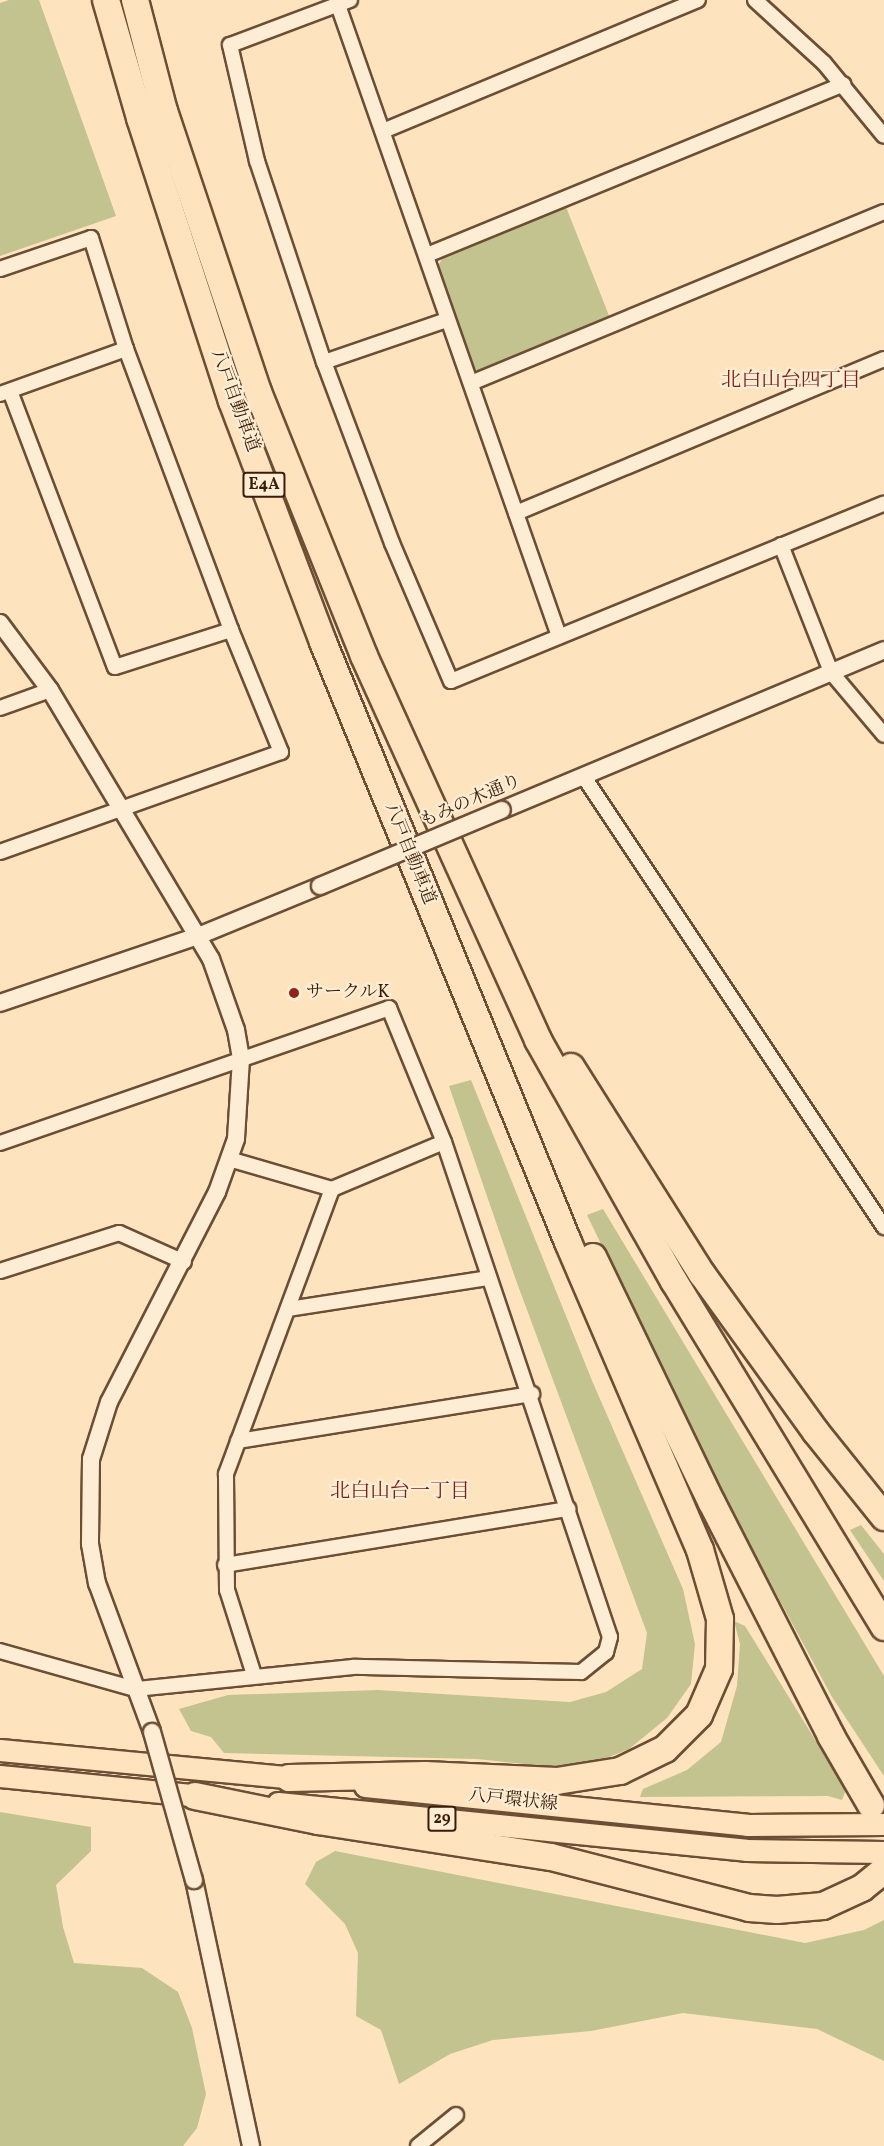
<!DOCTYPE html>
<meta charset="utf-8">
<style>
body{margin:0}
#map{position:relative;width:884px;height:2146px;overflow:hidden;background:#fde3be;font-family:Vollkorn,"Noto Serif JP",serif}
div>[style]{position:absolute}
.green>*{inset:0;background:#c3c38f}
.roads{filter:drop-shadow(2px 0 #6c4e34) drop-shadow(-2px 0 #6c4e34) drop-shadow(0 2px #6c4e34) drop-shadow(0 -2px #6c4e34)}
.minor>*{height:14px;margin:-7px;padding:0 7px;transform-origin:7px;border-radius:7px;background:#feedd5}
.tertiary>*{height:16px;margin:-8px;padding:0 8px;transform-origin:8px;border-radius:8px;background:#feedd5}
.primary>*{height:21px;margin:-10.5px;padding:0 10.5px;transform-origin:10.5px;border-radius:10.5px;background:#fde3be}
.motorway>*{height:26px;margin:-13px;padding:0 13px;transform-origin:13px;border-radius:13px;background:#fde3be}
.bridges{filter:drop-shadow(2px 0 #6c4e34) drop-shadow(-2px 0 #6c4e34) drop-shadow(0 2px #6c4e34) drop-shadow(0 -2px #6c4e34)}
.tertiary-bridge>*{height:16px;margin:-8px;padding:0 8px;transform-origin:8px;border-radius:8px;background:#feedd5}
.dots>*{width:16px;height:16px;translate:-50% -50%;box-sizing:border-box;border:3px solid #feedd5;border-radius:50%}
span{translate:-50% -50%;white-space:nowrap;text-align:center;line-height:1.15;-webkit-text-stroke:4.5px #feedd5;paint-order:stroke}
.shield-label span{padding:2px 4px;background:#feedd5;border:2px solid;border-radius:4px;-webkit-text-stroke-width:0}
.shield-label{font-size:16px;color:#3b1c06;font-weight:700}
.street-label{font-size:18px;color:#3b1c06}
.poi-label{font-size:18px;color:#3b1c06}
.left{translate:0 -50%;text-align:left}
.neighbourhood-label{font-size:20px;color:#7a1f14}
</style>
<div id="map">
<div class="green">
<div style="clip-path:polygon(9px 0,39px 0,116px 216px,0 256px,0 3px)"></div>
<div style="clip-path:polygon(566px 207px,610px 318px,481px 371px,471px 368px,438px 266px,442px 259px)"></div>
<div style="clip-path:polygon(471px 1080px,593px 1383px,683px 1589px,695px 1644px,691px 1684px,667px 1718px,629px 1749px,594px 1763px,542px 1766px,477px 1759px,224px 1753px,211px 1737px,191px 1731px,179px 1709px,228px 1695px,378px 1690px,570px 1702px,606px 1692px,642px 1669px,647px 1633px,517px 1283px,449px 1086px)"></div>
<div style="clip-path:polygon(603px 1209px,884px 1676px,884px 1776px,832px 1697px,719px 1488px,587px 1215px)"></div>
<div style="clip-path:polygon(861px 1525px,884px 1554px,884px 1581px,850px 1530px)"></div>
<div style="clip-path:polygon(734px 1621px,745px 1626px,846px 1790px,842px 1800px,828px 1796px,640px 1797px,643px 1789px,687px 1770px,721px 1742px,737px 1686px,740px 1644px)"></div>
<div style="clip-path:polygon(0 1812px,91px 1827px,91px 1851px,56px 1885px,63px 1927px,74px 1963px,142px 1968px,178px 1992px,192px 2028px,206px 2094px,197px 2128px,183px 2146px,0 2146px)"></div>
<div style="clip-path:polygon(335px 1851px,805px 1943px,864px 1930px,884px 1920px,884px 2061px,817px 2029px,683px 2013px,591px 2031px,493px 2040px,450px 2054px,399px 2084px,381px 2030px,356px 2016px,358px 1953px,345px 1924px,305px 1884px,316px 1862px)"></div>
</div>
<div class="roads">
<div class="minor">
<div style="left:350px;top:0;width:128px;rotate:159.4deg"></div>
<div style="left:230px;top:45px;width:119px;rotate:76.9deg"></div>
<div style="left:257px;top:161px;width:212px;rotate:71.6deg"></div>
<div style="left:324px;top:362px;width:193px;rotate:69.4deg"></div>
<div style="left:392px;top:543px;width:150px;rotate:66.9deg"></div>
<div style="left:451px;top:681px;width:468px;rotate:-22.3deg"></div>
<div style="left:755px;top:0;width:93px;rotate:42.4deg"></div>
<div style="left:824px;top:63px;width:94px;rotate:50.6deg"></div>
<div style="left:338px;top:5px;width:669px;rotate:70.7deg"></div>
<div style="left:383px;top:131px;width:341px;rotate:-22.6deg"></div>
<div style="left:427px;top:255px;width:450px;rotate:-22.3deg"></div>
<div style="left:0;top:269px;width:96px;rotate:-18.8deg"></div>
<div style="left:91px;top:238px;width:116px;rotate:72.5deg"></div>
<div style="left:126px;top:349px;width:300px;rotate:69.5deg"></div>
<div style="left:231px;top:630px;width:132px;rotate:67.7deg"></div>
<div style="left:281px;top:752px;width:298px;rotate:160.4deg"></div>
<div style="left:324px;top:362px;width:130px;rotate:-18.9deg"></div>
<div style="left:471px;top:383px;width:447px;rotate:-22.5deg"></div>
<div style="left:10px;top:391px;width:295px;rotate:69.2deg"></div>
<div style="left:115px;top:667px;width:122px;rotate:-17.7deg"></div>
<div style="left:0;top:394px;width:134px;rotate:-19.7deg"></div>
<div style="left:516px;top:513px;width:399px;rotate:-22.7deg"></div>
<div style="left:781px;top:545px;width:136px;rotate:68.5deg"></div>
<div style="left:831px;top:672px;width:82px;rotate:49.9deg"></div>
<div style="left:0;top:708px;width:53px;rotate:-19.8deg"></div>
<div style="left:584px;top:777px;width:541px;rotate:56.31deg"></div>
<div style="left:0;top:1143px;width:412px;rotate:-19.1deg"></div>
<div style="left:389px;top:1008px;width:145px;rotate:67.7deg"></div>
<div style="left:444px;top:1142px;width:522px;rotate:71.46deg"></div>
<div style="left:610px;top:1637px;width:16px;rotate:105deg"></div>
<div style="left:606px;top:1652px;width:32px;rotate:141deg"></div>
<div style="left:581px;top:1672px;width:228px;rotate:-178.7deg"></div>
<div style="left:353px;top:1667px;width:219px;rotate:174.2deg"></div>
<div style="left:135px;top:1689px;width:140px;rotate:-164.3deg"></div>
<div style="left:229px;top:1159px;width:107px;rotate:16.2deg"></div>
<div style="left:332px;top:1189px;width:121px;rotate:-22.8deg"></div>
<div style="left:0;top:1271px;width:125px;rotate:-17.7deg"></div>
<div style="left:119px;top:1233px;width:71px;rotate:24deg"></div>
<div style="left:288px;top:1309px;width:203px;rotate:-8.8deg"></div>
<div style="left:238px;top:1441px;width:298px;rotate:-9.1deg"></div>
<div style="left:225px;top:1565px;width:348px;rotate:-9.3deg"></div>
<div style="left:254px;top:1675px;width:89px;rotate:-107.6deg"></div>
<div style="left:227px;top:1590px;width:116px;rotate:-90.5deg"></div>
<div style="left:226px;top:1474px;width:304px;rotate:-69.6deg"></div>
<div style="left:418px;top:2146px;width:49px;rotate:-39.2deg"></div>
</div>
<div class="tertiary">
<div style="left:0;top:623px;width:84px;rotate:53.3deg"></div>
<div style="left:50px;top:690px;width:313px;rotate:59.1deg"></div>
<div style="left:211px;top:959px;width:75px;rotate:70.6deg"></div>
<div style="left:236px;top:1030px;width:29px;rotate:80deg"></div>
<div style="left:241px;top:1059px;width:80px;rotate:93.6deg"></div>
<div style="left:236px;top:1139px;width:56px;rotate:109.7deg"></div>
<div style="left:217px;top:1192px;width:236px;rotate:117.2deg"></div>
<div style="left:109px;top:1402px;width:60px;rotate:107.5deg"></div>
<div style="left:91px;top:1459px;width:85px;rotate:90.7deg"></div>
<div style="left:90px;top:1544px;width:40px;rotate:80deg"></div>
<div style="left:97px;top:1583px;width:159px;rotate:69.7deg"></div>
<div style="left:502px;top:810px;width:414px;rotate:-22.7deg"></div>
<div style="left:0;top:1003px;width:209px;rotate:-18.7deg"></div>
<div style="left:198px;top:936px;width:132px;rotate:-22.3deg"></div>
<div style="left:194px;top:1880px;width:272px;rotate:77.9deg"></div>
</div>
<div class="primary">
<div style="left:0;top:1750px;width:305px;rotate:5.4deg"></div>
<div style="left:0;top:1776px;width:212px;rotate:5.7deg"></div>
<div style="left:365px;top:1786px;width:384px;rotate:5.8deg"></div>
<div style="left:747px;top:1825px;width:137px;rotate:-0.4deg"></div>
<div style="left:278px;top:1803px;width:470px;rotate:5.7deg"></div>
<div style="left:746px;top:1850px;width:138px;rotate:0.8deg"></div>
</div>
<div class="motorway">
<div style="left:106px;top:0;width:123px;rotate:73.9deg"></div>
<div style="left:140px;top:118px;width:298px;rotate:72deg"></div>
<div style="left:232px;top:401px;width:258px;rotate:69.3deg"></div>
<div style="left:323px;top:642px;width:648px;rotate:67.79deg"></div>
<div style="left:568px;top:1242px;width:335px;rotate:66.8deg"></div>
<div style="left:700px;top:1550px;width:72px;rotate:73.8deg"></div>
<div style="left:720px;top:1619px;width:50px;rotate:91.1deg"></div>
<div style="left:719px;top:1669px;width:50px;rotate:113.5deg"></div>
<div style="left:699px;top:1715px;width:48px;rotate:135deg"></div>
<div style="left:665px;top:1749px;width:50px;rotate:153.9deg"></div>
<div style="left:620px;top:1771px;width:64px;rotate:171deg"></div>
<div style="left:557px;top:1781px;width:132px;rotate:-177.4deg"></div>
<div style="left:425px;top:1775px;width:136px;rotate:178.7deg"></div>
<div style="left:135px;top:0;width:115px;rotate:75.4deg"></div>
<div style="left:164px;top:111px;width:296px;rotate:71.5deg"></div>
<div style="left:258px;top:392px;width:284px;rotate:68.1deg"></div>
<div style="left:364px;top:656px;width:422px;rotate:65.6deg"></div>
<div style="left:538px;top:1040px;width:277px;rotate:60.6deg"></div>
<div style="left:674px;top:1281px;width:405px;rotate:58.7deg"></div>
<div style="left:571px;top:1067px;width:245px;rotate:57.7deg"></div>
<div style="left:702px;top:1274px;width:195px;rotate:54.2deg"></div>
<div style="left:816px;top:1432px;width:109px;rotate:51.3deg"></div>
<div style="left:593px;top:1257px;width:273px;rotate:64.2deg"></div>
<div style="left:712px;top:1503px;width:262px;rotate:62.9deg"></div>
<div style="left:831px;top:1736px;width:80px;rotate:59.9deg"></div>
<div style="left:195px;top:1796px;width:126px;rotate:11.5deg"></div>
<div style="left:318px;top:1821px;width:236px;rotate:8.8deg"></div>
<div style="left:551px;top:1857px;width:204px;rotate:14.4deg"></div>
<div style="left:749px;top:1908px;width:28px;rotate:4deg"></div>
<div style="left:777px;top:1910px;width:46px;rotate:-5deg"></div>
<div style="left:823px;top:1906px;width:43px;rotate:-24.8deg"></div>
<div style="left:862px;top:1888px;width:28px;rotate:-39deg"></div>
</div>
</div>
<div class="bridges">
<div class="tertiary-bridge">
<div style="left:320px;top:886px;width:197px;rotate:-22.7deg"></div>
<div style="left:152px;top:1732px;width:154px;rotate:74.2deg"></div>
</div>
</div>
<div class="dots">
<div style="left:294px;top:993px;background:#8f2418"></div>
</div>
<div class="shield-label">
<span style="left:264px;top:485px">E4A</span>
<span style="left:442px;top:1819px">29</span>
</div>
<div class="street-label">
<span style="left:234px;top:401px;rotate:70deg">八戸自動車道</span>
<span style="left:471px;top:802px;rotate:-23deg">もみの木通り</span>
<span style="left:409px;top:854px;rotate:68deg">八戸自動車道</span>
<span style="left:513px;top:1801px;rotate:6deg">八戸環状線</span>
</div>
<div class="poi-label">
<span class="left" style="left:306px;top:993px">サークルK</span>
</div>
<div class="neighbourhood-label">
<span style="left:791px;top:381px">北白山台四丁目</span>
<span style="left:400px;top:1492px">北白山台一丁目</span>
</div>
</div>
